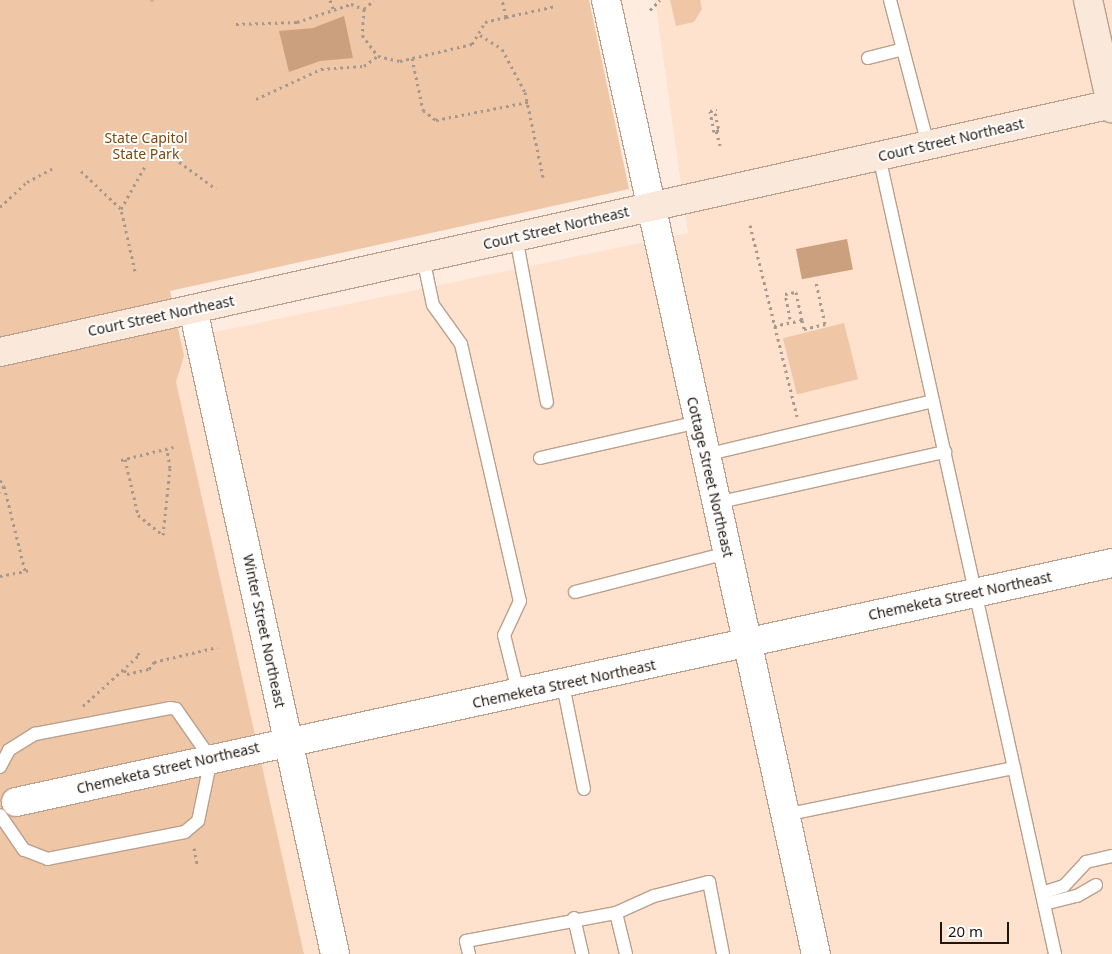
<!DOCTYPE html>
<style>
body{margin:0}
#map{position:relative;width:1112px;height:954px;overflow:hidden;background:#fdecdf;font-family:"Noto Sans",sans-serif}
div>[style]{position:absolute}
.built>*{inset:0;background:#fee2cd}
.green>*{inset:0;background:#efc6a6;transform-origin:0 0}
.water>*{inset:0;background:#cba07e;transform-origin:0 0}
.path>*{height:3px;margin-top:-1.5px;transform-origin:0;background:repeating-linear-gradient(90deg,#a6988d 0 2.5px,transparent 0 6.5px)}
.roads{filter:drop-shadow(1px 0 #baa08c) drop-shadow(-1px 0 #baa08c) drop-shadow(0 1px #baa08c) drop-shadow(0 -1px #baa08c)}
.service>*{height:12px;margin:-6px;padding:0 6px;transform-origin:6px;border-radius:6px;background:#fff}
.tertiary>*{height:28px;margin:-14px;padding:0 14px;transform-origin:14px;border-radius:14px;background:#fff}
.secondary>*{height:28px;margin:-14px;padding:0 14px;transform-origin:14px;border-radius:14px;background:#fae9da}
span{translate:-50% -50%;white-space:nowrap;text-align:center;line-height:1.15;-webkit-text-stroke:4px #fff;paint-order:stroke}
.park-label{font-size:14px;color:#7e480e}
.street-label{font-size:14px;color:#20160f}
.scale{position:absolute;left:940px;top:922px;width:69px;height:22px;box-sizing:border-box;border:2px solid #20160f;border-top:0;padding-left:6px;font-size:15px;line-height:18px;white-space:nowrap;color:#20160f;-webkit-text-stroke:4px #fff;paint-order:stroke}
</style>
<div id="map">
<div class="built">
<div style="clip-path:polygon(655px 0,1112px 0,1112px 954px,22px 954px,0 860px,0 377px,688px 233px)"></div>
</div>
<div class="green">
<div style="clip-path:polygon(0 0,589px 0,629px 189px,170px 291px,184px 356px,176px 382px,304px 954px,0 954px)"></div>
<div style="clip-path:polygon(670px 0,700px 0,702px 9px,694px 22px,676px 26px)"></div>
<div style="left:844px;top:323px;width:58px;height:63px;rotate:76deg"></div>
</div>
<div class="water">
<div style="clip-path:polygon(344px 16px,353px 58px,320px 61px,289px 72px,279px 31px,313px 28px)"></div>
<div style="left:847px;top:239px;width:31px;height:52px;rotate:79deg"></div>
</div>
<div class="path">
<div style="left:330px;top:0;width:12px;rotate:70deg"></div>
<div style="left:152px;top:1px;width:1px;rotate:-90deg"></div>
<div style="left:364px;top:9px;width:26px;rotate:94deg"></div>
<div style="left:362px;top:35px;width:26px;rotate:53deg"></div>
<div style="left:650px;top:10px;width:14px;rotate:-45deg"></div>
<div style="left:506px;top:17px;width:51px;rotate:-12.4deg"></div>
<div style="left:236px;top:24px;width:61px;rotate:-1.9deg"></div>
<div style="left:297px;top:22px;width:57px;rotate:-18.4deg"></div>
<div style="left:351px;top:4px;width:14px;rotate:21deg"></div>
<div style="left:364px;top:9px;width:13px;rotate:-42deg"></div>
<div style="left:480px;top:35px;width:26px;rotate:32deg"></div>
<div style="left:502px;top:49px;width:49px;rotate:61.9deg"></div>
<div style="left:525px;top:92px;width:87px;rotate:78deg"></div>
<div style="left:412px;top:58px;width:53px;rotate:78.1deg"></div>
<div style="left:423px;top:110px;width:16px;rotate:38deg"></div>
<div style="left:436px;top:120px;width:94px;rotate:-11.1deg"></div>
<div style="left:256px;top:99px;width:72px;rotate:-24.8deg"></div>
<div style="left:321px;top:69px;width:43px;rotate:-4deg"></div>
<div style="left:364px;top:66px;width:17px;rotate:-36deg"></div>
<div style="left:378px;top:56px;width:23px;rotate:13deg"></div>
<div style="left:400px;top:61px;width:74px;rotate:-13.3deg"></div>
<div style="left:472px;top:44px;width:26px;rotate:-59deg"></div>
<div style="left:485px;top:22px;width:22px;rotate:-13deg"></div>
<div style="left:506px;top:17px;width:17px;rotate:-103deg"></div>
<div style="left:715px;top:113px;width:17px;rotate:77deg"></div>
<div style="left:719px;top:130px;width:5px;rotate:158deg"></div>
<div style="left:714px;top:132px;width:21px;rotate:-101deg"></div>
<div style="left:710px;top:111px;width:7px;rotate:-8deg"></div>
<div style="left:716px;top:131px;width:15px;rotate:74deg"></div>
<div style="left:174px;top:158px;width:52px;rotate:36.4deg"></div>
<div style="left:81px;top:171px;width:55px;rotate:43.5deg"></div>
<div style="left:0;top:207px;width:37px;rotate:-43deg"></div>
<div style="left:27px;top:182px;width:32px;rotate:-28deg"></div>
<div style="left:750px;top:225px;width:197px;rotate:76.2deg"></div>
<div style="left:135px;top:271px;width:64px;rotate:-102.7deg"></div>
<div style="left:121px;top:209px;width:49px;rotate:-60.8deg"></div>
<div style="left:790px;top:319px;width:25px;rotate:-101deg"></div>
<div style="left:785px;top:294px;width:11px;rotate:-10deg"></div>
<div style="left:796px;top:292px;width:29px;rotate:78deg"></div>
<div style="left:774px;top:326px;width:29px;rotate:-12deg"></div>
<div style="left:802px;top:320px;width:9px;rotate:77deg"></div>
<div style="left:804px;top:329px;width:22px;rotate:-13deg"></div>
<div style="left:825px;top:324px;width:43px;rotate:-102.1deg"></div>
<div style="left:125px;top:459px;width:57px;rotate:76.9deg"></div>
<div style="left:138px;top:515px;width:32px;rotate:39deg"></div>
<div style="left:163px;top:535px;width:67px;rotate:-84deg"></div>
<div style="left:170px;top:468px;width:19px;rotate:-99deg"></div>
<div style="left:121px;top:460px;width:54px;rotate:-14deg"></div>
<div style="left:0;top:480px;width:7px;rotate:56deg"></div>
<div style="left:4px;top:486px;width:7px;rotate:124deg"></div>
<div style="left:4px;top:486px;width:88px;rotate:76.1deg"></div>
<div style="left:0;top:576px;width:31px;rotate:-11deg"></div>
<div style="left:124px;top:670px;width:5px;rotate:53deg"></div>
<div style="left:127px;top:674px;width:23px;rotate:-13deg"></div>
<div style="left:149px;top:669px;width:9px;rotate:-54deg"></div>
<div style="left:154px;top:662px;width:65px;rotate:-13.4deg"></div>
<div style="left:83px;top:706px;width:76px;rotate:-42.3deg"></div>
<div style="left:139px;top:655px;width:6px;rotate:-108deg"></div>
<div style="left:194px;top:848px;width:16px;rotate:79deg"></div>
</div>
<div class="roads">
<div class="service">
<div style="left:890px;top:0;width:150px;rotate:75.3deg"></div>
<div style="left:868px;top:58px;width:36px;rotate:-14deg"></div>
<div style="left:879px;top:156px;width:817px;rotate:77.56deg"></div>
<div style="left:516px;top:237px;width:168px;rotate:79.4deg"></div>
<div style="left:423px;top:258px;width:48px;rotate:78deg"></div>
<div style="left:433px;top:305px;width:48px;rotate:54.3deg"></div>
<div style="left:461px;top:344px;width:264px;rotate:77.1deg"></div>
<div style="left:520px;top:601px;width:38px;rotate:115deg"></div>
<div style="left:504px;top:635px;width:62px;rotate:76deg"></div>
<div style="left:705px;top:455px;width:234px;rotate:-13.3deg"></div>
<div style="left:540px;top:458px;width:162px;rotate:-12.8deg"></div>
<div style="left:716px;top:503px;width:235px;rotate:-12.6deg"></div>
<div style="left:575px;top:592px;width:157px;rotate:-14.4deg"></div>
<div style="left:563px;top:685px;width:106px;rotate:78.6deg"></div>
<div style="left:0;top:767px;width:19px;rotate:-62deg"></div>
<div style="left:9px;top:750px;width:31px;rotate:-32deg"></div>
<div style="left:35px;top:734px;width:137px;rotate:-10.9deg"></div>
<div style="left:170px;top:708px;width:6px;rotate:9deg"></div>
<div style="left:176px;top:709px;width:61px;rotate:55deg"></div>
<div style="left:211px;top:759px;width:63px;rotate:101.8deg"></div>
<div style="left:198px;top:821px;width:17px;rotate:140deg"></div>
<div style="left:185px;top:832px;width:140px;rotate:168.9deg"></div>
<div style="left:48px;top:859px;width:26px;rotate:-159deg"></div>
<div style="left:24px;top:850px;width:42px;rotate:-124.4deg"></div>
<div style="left:785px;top:815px;width:234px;rotate:-11.6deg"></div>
<div style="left:1042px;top:893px;width:23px;rotate:-18deg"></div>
<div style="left:1064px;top:886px;width:33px;rotate:-47deg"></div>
<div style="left:1086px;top:862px;width:27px;rotate:-13deg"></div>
<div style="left:1044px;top:904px;width:34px;rotate:-14deg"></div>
<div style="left:1077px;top:896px;width:22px;rotate:-30deg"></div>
<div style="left:574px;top:918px;width:37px;rotate:77deg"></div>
<div style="left:469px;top:954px;width:13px;rotate:-103deg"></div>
<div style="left:466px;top:941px;width:153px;rotate:-10.6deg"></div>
<div style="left:626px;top:954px;width:42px;rotate:-103.7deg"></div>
<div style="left:616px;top:913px;width:42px;rotate:-24.1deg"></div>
<div style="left:654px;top:896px;width:57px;rotate:-14.3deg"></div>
<div style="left:709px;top:882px;width:73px;rotate:79deg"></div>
</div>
<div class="tertiary">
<div style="left:606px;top:0;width:977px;rotate:77.59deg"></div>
<div style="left:193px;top:309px;width:660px;rotate:77.58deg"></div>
<div style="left:16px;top:802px;width:1122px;rotate:-12.3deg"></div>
</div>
<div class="secondary">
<div style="left:1088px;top:0;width:111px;rotate:77.5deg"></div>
<div style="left:0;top:352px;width:1139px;rotate:-12.57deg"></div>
</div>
</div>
<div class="park-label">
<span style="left:146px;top:146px">State Capitol<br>State Park</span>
</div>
<div class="street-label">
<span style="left:951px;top:140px;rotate:-13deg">Court Street Northeast</span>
<span style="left:556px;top:228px;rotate:-13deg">Court Street Northeast</span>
<span style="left:161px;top:316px;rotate:-12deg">Court Street Northeast</span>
<span style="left:710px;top:477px;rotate:77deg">Cottage Street Northeast</span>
<span style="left:960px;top:596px;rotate:-12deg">Chemeketa Street Northeast</span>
<span style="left:264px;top:631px;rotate:78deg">Winter Street Northeast</span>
<span style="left:564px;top:684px;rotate:-12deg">Chemeketa Street Northeast</span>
<span style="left:168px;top:768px;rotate:-13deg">Chemeketa Street Northeast</span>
</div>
<div class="scale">20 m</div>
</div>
